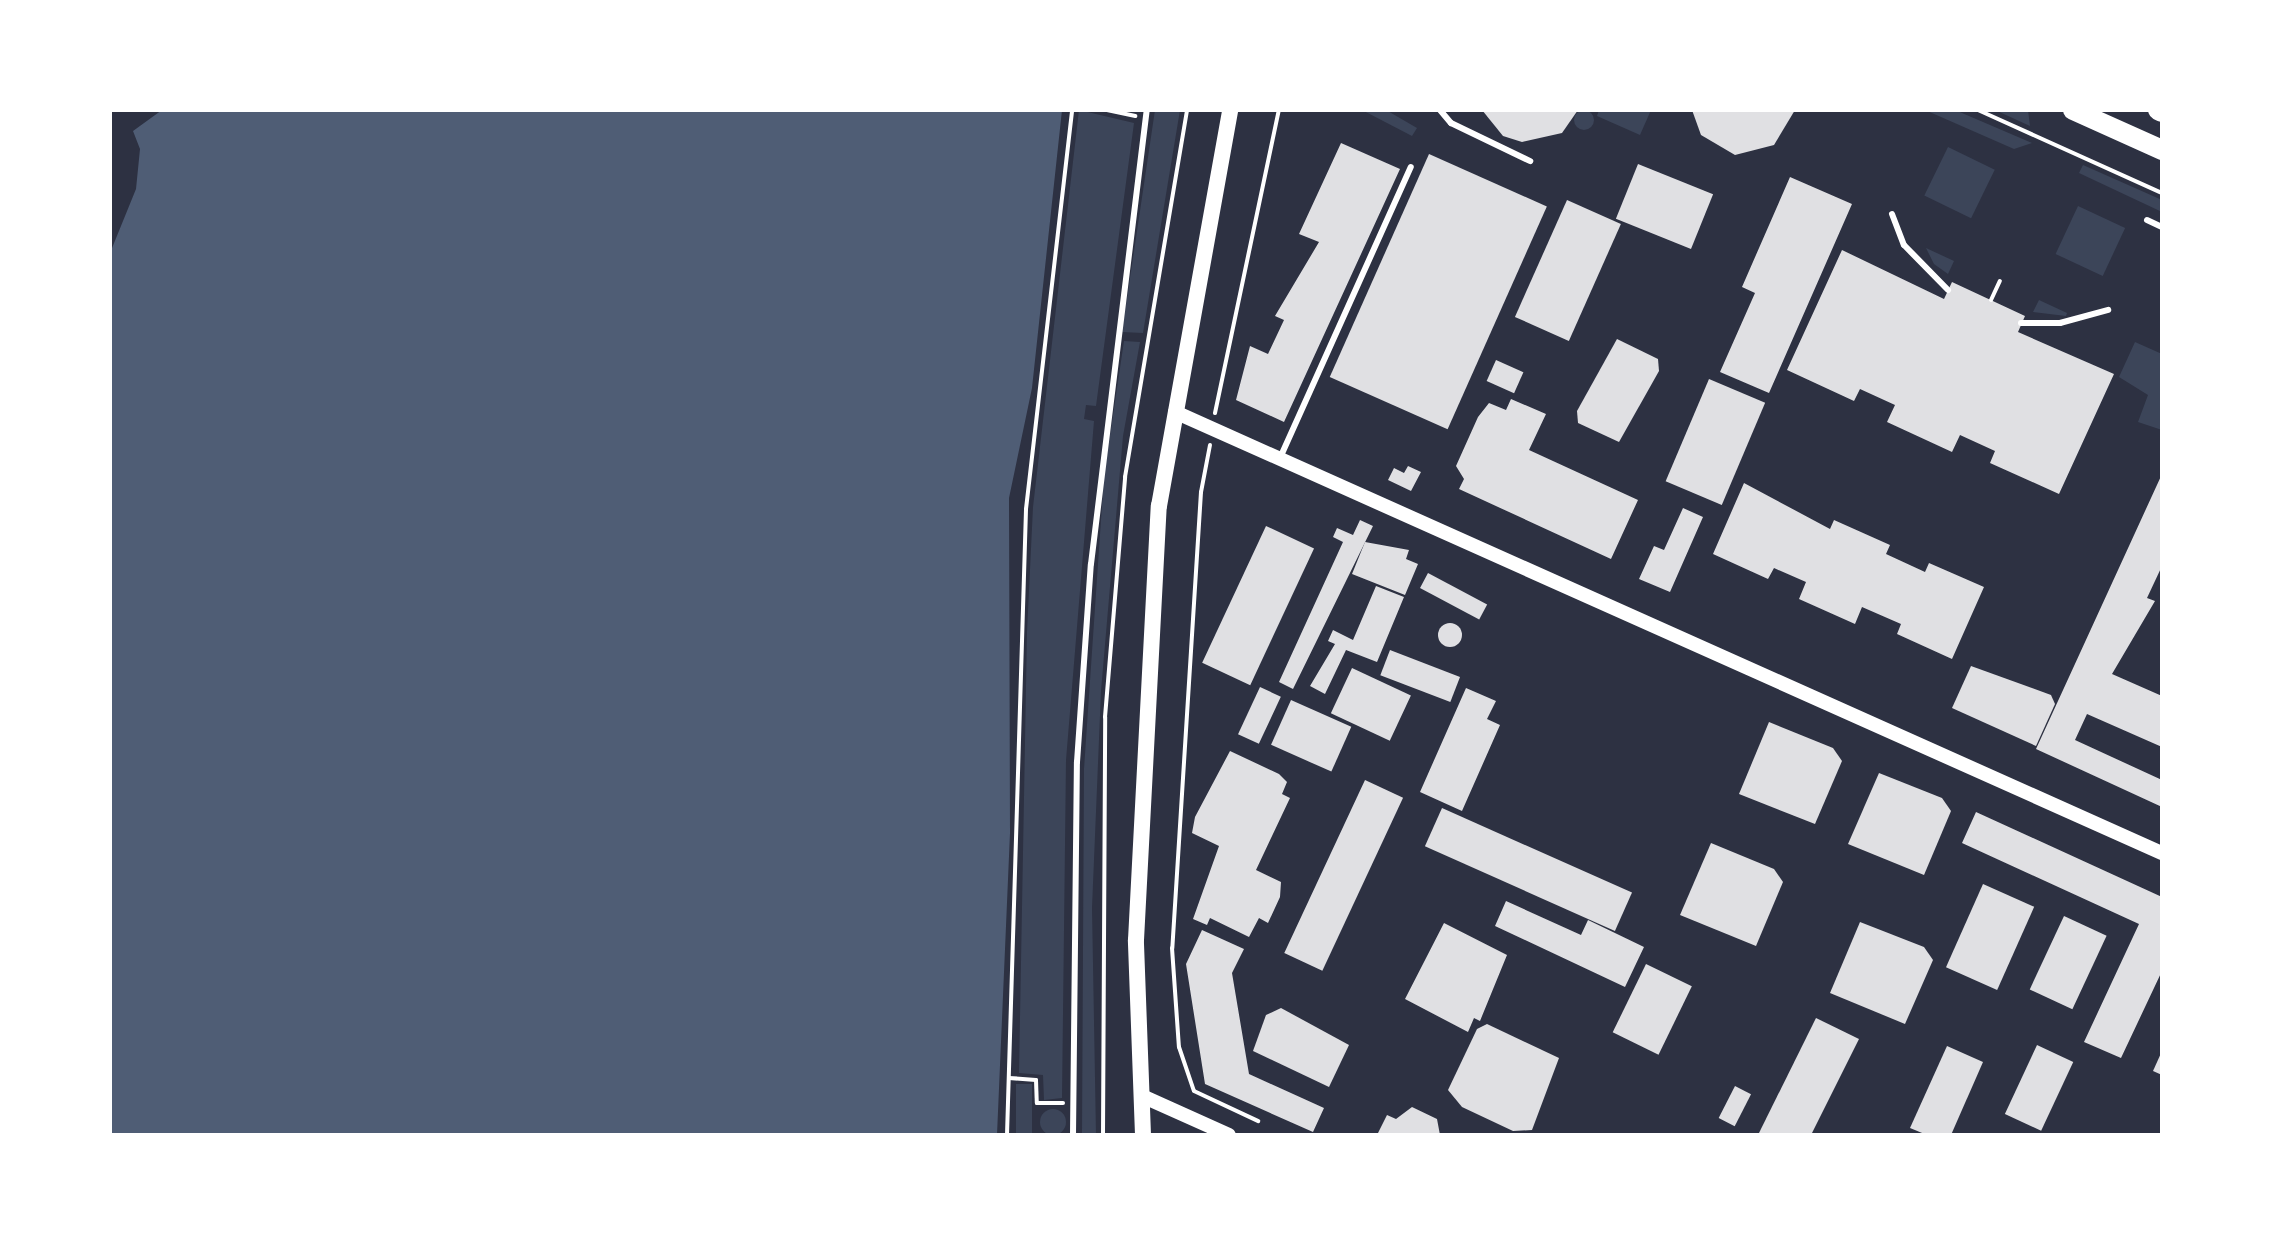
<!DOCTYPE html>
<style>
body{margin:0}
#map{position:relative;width:2272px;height:1245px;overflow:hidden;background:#2d3142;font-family:Lato,sans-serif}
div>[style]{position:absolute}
.green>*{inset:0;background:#3c4559;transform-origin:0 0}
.round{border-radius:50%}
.water>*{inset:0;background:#4f5d75}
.building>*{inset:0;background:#e0e0e3;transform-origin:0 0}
.path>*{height:4px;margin:-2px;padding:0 2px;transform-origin:2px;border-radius:2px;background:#fff}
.service>*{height:6px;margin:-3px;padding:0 3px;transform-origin:3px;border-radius:3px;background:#fff}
.tertiary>*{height:14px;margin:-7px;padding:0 7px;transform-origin:7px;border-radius:7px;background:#fff}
.secondary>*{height:16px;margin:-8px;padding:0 8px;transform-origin:8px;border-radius:8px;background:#fff}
.primary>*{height:20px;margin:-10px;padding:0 10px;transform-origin:10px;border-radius:10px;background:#fff}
span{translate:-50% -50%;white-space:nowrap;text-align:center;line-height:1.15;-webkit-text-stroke:6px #fff;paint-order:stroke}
.frame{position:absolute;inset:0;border:112px solid #fff;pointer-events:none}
</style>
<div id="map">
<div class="green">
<div style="clip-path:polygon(1079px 110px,1134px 123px,1096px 406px,1086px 405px,1084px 419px,1094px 421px,1066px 760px,1062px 1098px,1044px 1100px,1043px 1075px,1019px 1073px,1027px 632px,1033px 507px)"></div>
<div style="clip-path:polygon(1155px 110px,1180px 110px,1143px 333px,1122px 332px)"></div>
<div style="clip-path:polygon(1362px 110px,1386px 110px,1417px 128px,1412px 136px)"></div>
<div style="clip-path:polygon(1599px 110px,1651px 110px,1640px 135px,1597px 116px)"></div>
<div style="clip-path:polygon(1925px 110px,1955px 110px,2032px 143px,2014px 149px)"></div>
<div style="clip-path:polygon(1995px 110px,2028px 110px,2030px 126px)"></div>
<div class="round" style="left:1574px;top:110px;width:20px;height:20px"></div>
<div style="left:1948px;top:147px;width:52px;height:54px;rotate:26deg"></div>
<div style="clip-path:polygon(2083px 165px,2162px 200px,2162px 212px,2079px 173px)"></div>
<div style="left:2078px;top:206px;width:52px;height:53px;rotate:25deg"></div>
<div style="clip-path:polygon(1926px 248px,1954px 261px,1948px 274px,1934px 264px)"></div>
<div style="clip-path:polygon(2039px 300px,2067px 313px,2066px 316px,2033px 312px)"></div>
<div style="clip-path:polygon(1124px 341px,1140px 342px,1123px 436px,1101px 691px,1092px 908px,1096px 1135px,1082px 1135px,1084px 769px,1104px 476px)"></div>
<div style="clip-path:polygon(2135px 342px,2162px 354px,2162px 430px,2138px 422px,2148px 395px,2119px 377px)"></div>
<div style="left:1016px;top:1084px;width:16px;height:51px"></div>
<div class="round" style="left:1040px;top:1109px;width:26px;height:26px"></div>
</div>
<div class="water">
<div style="clip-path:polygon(162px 110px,1062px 110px,1032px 388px,1009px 498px,1010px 833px,997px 1135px,110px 1135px,110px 253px,136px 189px,140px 149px,133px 131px)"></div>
</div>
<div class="building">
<div style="clip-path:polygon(1482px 110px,1578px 110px,1562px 133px,1522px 142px,1503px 136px)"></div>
<div style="clip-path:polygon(1692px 110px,1795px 110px,1774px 145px,1735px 155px,1701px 135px)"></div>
<div style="clip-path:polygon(1341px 143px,1400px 169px,1284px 422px,1236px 400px,1250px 346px,1268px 354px,1284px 320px,1275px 316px,1319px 242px,1299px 234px)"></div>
<div style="left:1429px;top:154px;width:129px;height:244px;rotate:24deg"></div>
<div style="left:1638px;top:164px;width:81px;height:59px;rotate:22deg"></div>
<div style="clip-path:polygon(1790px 177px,1852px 204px,1769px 393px,1720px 372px,1755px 293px,1742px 287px)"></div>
<div style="left:1567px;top:200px;width:59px;height:128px;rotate:24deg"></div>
<div style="clip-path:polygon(1842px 250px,1944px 299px,1952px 282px,2025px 316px,2018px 332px,2114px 374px,2059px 494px,1990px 463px,1995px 451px,1960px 435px,1952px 452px,1887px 422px,1895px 405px,1860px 389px,1854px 401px,1787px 370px)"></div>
<div style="clip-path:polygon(1617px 339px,1658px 359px,1659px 371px,1619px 442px,1578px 423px,1577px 411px)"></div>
<div style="left:1496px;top:360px;width:30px;height:23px;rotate:24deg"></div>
<div style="left:1709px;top:379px;width:61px;height:111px;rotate:23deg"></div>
<div style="clip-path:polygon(1511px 399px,1546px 414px,1529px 450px,1638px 500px,1611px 559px,1459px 489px,1464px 479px,1456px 466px,1478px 417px,1489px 403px,1506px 410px)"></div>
<div style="clip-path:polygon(1408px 466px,1421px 472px,1411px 491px,1388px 480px,1394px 468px,1404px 473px)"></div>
<div style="clip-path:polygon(2162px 474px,2162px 566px,2147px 598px,2155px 601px,2112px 674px,2162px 696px,2162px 747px,2087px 714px,2075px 740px,2162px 780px,2162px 807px,2036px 749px)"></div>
<div style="clip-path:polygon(1744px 483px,1830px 529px,1834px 520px,1890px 545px,1886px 554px,1925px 572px,1929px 563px,1984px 587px,1952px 659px,1897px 634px,1901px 624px,1862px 607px,1855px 624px,1799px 599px,1806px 582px,1774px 568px,1768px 579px,1713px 554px)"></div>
<div style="clip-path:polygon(1683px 508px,1703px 517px,1670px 592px,1639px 579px,1654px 546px,1664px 550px)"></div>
<div style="clip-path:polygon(1360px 520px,1373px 526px,1293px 689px,1279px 682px,1343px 542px,1333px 537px,1337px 528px,1353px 535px)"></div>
<div style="left:1266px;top:526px;width:53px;height:151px;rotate:25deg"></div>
<div style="clip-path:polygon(1365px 542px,1409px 550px,1406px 559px,1418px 564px,1405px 595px,1352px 574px)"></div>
<div style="left:1428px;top:573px;width:67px;height:17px;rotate:28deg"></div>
<div style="clip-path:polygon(1376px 586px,1404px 597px,1377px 662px,1346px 650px,1325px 694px,1310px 686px,1335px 644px,1328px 641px,1333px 630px,1353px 640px)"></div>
<div class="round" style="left:1438px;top:623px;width:24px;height:24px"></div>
<div style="left:1390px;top:650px;width:75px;height:27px;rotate:21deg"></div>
<div style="clip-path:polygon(1971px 666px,2051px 695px,2055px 704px,2036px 746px,1952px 708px)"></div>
<div style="left:1352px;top:668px;width:65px;height:50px;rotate:25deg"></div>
<div style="left:1260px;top:687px;width:23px;height:52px;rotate:25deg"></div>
<div style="clip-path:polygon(1466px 688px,1496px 701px,1487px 719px,1500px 725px,1462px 811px,1420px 792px)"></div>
<div style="left:1291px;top:700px;width:66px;height:49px;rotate:24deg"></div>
<div style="clip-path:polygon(1769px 722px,1833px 748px,1842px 761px,1815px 824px,1739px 794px)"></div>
<div style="clip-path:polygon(1230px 751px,1279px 774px,1287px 782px,1282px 794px,1290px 798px,1256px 870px,1281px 882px,1280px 897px,1268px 923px,1259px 918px,1249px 937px,1210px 918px,1207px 925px,1193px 919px,1219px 846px,1192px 833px,1195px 817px)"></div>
<div style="clip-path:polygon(1879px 773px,1942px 798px,1951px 811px,1924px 875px,1848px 844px)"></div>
<div style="left:1365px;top:780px;width:42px;height:191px;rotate:25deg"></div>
<div style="left:1442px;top:808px;width:208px;height:42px;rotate:24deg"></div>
<div style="clip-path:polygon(1976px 812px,2162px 897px,2162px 971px,2121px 1058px,2084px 1042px,2139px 924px,1962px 843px)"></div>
<div style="clip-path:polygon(1711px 843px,1774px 869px,1783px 882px,1756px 946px,1680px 915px)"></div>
<div style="left:1983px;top:884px;width:56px;height:91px;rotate:24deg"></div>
<div style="clip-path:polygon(1506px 901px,1581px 935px,1588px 920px,1644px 947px,1625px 987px,1495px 926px)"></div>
<div style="left:2064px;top:916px;width:47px;height:81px;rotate:25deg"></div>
<div style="clip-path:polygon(1860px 922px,1924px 947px,1933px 960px,1905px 1024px,1830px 993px)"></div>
<div style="clip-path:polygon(1444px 923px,1507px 955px,1480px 1021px,1474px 1018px,1468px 1032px,1405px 999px)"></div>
<div style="clip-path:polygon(1202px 930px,1244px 949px,1232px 973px,1249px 1074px,1324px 1108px,1313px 1132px,1205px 1084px,1186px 964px)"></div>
<div style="left:1646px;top:964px;width:51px;height:76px;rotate:26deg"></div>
<div style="clip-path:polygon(1281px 1008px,1349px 1045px,1329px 1087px,1253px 1051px,1266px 1015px)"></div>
<div style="clip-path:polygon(1816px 1018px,1859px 1039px,1811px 1135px,1758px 1135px)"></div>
<div style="clip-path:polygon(1487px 1024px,1559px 1058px,1532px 1130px,1513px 1131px,1462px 1107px,1448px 1090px,1477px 1029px)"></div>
<div style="left:2037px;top:1045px;width:40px;height:76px;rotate:25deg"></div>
<div style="clip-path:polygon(1947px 1046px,1983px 1062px,1951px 1135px,1927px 1135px,1910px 1128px)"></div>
<div style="clip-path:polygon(2162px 1051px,2162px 1075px,2153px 1071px)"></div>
<div style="left:1735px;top:1086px;width:18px;height:36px;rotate:27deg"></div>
<div style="clip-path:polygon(1412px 1107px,1437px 1119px,1440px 1135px,1377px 1135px,1387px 1115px,1396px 1119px)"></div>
</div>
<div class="path">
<div style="left:1107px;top:110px;width:29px;rotate:12deg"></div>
<div style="left:1978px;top:110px;width:202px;rotate:24.3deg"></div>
<div style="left:1991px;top:300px;width:21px;rotate:-65deg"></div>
<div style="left:1215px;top:413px;width:310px;rotate:-78.1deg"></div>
<div style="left:1210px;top:445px;width:48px;rotate:100.8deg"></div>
<div style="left:1201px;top:492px;width:457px;rotate:93.6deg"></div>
<div style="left:1172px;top:948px;width:99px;rotate:86deg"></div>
<div style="left:1179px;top:1047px;width:46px;rotate:71.2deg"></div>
<div style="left:1194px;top:1091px;width:71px;rotate:25.1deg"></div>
<div style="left:1009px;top:1078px;width:27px;rotate:4deg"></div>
<div style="left:1036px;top:1080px;width:23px;rotate:88deg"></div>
<div style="left:1037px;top:1103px;width:26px"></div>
<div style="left:1007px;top:1135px;width:626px;rotate:-88.26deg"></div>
<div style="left:1026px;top:509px;width:402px;rotate:-83.4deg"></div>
<div style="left:1103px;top:1135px;width:418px;rotate:-89.7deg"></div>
<div style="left:1105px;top:717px;width:241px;rotate:-85.2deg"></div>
<div style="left:1125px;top:477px;width:372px;rotate:-80.4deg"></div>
</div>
<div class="service">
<div style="left:1440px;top:110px;width:17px;rotate:50deg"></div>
<div style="left:1451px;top:123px;width:88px;rotate:25.7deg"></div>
<div style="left:1892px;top:214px;width:33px;rotate:69deg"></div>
<div style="left:1904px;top:245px;width:63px;rotate:45.6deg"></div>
<div style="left:2147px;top:220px;width:17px;rotate:25deg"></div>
<div style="left:2021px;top:323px;width:39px"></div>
<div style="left:2060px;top:323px;width:50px;rotate:-15.2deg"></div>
<div style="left:1280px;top:458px;width:319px;rotate:-65.8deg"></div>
<div style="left:1073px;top:1135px;width:373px;rotate:-89.4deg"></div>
<div style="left:1077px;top:762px;width:198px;rotate:-86deg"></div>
<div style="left:1091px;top:564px;width:457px;rotate:-83deg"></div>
</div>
<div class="tertiary">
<div style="left:1175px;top:412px;width:1081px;rotate:24.08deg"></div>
<div style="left:1142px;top:1096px;width:95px;rotate:24.1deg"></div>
</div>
<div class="secondary">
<div style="left:1143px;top:1135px;width:195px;rotate:-92.1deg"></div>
<div style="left:1136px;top:940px;width:435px;rotate:-87deg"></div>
<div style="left:1159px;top:506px;width:402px;rotate:-79.8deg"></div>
</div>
<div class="primary">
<div style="left:2073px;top:110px;width:98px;rotate:24.2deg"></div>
<div style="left:2158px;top:110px;width:4px;rotate:27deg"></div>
</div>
<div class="frame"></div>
</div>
